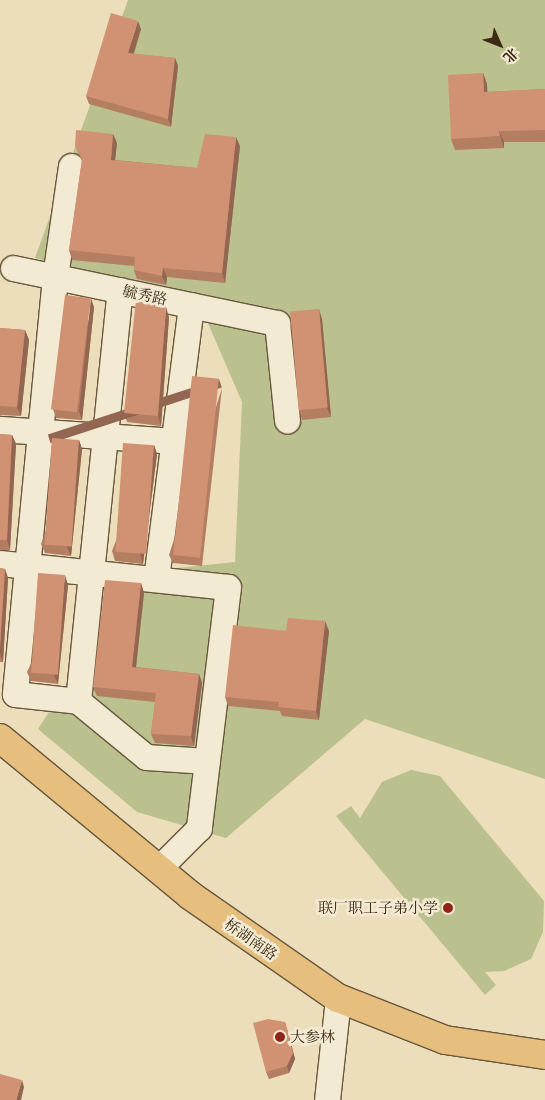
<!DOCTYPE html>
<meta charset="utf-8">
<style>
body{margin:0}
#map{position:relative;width:545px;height:1100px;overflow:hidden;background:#ecdebb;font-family:"Libre Caslon Text","Noto Serif SC",serif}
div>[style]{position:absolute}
.green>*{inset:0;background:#bac08e}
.roads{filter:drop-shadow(1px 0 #68573d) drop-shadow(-1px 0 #68573d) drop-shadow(0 1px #68573d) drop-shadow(0 -1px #68573d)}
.minor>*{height:25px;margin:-12.5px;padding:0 12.5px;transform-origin:12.5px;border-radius:12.5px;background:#f3ead3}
.major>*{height:28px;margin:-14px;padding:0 14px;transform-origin:14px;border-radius:14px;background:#e6bf7e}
.wall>*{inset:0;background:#b47e63}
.shaded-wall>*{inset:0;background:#926650;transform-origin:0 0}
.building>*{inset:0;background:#d19273;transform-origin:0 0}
.dots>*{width:14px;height:14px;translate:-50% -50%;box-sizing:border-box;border:2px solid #f3ead3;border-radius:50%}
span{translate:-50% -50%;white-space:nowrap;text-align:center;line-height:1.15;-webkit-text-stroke:5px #f3ead3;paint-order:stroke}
.street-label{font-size:15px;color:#3c2a13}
.poi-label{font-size:15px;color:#3c2a13}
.right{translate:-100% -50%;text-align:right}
.left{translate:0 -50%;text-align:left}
.north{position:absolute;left:475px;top:20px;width:50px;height:50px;-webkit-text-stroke:4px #f3ead3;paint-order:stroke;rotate:134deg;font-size:14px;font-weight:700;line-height:20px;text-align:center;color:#3c2a13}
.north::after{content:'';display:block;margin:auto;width:18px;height:22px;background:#3c2a13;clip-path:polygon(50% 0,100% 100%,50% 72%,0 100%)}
</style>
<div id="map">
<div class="green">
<div style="clip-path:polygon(128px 0,545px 0,545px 779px,365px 719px,226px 838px,137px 812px,38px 729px,140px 572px,235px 562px,242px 402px,198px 300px,35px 258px)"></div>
<div style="clip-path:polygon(411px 770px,440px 776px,544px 901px,543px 932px,531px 959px,504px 971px,485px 972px,496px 985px,485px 995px,336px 816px,351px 806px,360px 818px,382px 782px)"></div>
</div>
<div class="roads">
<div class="minor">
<div style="left:71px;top:166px;width:112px;rotate:98.2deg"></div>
<div style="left:55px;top:277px;width:419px;rotate:95.5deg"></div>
<div style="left:15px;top:694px;width:63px;rotate:6.3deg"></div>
<div style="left:78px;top:701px;width:88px;rotate:39.5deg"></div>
<div style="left:146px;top:757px;width:61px;rotate:3.8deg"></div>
<div style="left:13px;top:268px;width:270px;rotate:11.8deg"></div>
<div style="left:277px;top:323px;width:98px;rotate:84.1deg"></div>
<div style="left:0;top:429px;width:174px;rotate:3.9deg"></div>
<div style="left:0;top:563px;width:229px;rotate:6deg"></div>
<div style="left:228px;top:587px;width:243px;rotate:96.9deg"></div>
<div style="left:199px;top:828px;width:58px;rotate:135deg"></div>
<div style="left:156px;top:579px;width:276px;rotate:-82.7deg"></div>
<div style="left:78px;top:701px;width:413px;rotate:-84.2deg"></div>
<div style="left:327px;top:1100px;width:103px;rotate:-83.8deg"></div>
</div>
<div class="major">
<div style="left:0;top:738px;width:248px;rotate:39.6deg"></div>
<div style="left:191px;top:896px;width:179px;rotate:34.8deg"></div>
<div style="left:338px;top:998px;width:115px;rotate:21.4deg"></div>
<div style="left:445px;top:1040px;width:101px;rotate:8.5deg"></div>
</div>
</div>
<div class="wall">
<div style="clip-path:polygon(141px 29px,134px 54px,175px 58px,178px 66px,171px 127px,89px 104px,86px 96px)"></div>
<div style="clip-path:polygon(483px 73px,487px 84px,487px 92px,545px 89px,545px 142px,504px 142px,504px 148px,455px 150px,451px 139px)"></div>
<div style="clip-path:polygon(113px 134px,117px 143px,115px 160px,197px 168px,240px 146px,225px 283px,167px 277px,166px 285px,137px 279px,134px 270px,134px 266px,72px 260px,69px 250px,82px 161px,75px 145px)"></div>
<div style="clip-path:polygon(94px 307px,82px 420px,56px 418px,53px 409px)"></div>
<div style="clip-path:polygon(169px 317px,161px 426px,127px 422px,124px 413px)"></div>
<div style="clip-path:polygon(322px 319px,331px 417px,302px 420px,299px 410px)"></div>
<div style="clip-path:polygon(0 328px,25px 330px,29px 340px,21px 416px,0 415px)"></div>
<div style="clip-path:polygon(222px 388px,202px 566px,173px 563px,169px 555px)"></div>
<div style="clip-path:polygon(0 434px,12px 435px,16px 444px,10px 550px,0 550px)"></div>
<div style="clip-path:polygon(79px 440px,82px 449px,71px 556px,45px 553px,41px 544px)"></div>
<div style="clip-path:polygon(154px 445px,157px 454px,143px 564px,115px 561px,112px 551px)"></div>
<div style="clip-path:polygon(0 568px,5px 569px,8px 578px,3px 662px,0 662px)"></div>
<div style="clip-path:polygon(141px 583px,144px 593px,136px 667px,199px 674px,202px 683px,194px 746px,155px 743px,151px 734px,155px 702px,97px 696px,93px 687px)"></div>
<div style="clip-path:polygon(68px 585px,58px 684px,31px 681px,27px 672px)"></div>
<div style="clip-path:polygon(286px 631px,329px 631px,319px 720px,282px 716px,280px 711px,228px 706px,225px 697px)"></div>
<div style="clip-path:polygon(287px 1029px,295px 1059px,289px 1073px,269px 1079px,266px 1072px)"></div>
</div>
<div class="shaded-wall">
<div style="clip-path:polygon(138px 21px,141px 29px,131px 61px,128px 53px)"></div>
<div style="clip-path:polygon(175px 58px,178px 66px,171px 127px,168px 119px)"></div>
<div style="clip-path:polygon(483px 73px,487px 84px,488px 103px,484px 92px)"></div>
<div style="clip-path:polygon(499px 131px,504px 142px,504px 148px,500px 136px)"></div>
<div style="clip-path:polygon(113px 134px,117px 143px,114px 169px,111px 160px)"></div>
<div style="clip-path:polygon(236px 137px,240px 146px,225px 283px,222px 273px)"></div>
<div style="clip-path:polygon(163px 268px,167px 277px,166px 285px,162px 276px)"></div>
<div style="clip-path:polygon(91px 298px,94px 307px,82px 420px,79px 411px)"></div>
<div style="clip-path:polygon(166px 307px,169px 317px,161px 426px,158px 416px)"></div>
<div style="clip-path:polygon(319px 309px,322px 319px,331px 417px,327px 408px)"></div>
<div style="clip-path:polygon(25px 330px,29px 340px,21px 416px,17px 407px)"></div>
<div style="left:219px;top:379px;width:9px;height:180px;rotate:72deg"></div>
<div style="clip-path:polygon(12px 435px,16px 444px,10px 550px,7px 540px)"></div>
<div style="clip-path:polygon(79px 440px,82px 449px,71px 556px,67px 547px)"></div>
<div style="clip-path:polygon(154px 445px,157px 454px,143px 564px,140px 554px)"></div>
<div style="clip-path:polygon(5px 569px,8px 578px,3px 662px,0 654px,0 648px)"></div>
<div style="clip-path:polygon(65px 575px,68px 585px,58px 684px,54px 675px)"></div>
<div style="clip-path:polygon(141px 583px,144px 593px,135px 676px,132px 667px)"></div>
<div style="clip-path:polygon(325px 621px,329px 631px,319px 720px,316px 711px)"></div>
<div style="clip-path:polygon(199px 674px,202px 683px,194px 746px,191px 736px)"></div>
<div style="clip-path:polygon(285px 1022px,295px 1059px,289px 1073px,287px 1066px)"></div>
<div style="clip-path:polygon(22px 1080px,24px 1087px,21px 1100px,16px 1100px)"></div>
</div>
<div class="building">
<div style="clip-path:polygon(111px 13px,138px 21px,128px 53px,175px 58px,168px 119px,86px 96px)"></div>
<div style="clip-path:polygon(483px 73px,484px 92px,545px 89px,545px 130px,499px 131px,500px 136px,451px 139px,448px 75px)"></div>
<div style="clip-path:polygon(76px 130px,113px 134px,111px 160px,197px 168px,205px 134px,236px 137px,222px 273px,163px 268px,162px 276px,134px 270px,135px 257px,69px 250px,82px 159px,75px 145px)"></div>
<div style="left:65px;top:295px;width:26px;height:115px;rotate:7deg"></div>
<div style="clip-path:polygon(136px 300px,159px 305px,166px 307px,158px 416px,124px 413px)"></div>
<div style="left:319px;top:309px;width:99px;height:29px;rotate:85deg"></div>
<div style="clip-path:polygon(0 328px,25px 330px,17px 407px,0 406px)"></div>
<div style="left:192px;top:376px;width:27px;height:180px;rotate:6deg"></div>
<div style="clip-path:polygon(0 434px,12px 435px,7px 540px,0 540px)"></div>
<div style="left:52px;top:438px;width:27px;height:107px;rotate:4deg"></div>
<div style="left:123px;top:443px;width:31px;height:109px;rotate:4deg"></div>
<div style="clip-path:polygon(0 568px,5px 569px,0 648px)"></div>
<div style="left:38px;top:573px;width:27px;height:100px;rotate:4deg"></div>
<div style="clip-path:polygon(105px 580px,141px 583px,132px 667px,199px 674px,191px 736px,151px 734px,156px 693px,93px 687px)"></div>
<div style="clip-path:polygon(288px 618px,325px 621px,316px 711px,278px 707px,279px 702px,225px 697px,233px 625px,286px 631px)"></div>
<div style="clip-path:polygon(268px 1019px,285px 1022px,293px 1053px,287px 1066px,266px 1072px,253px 1023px)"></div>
<div style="clip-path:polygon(0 1074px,22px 1080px,16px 1100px,0 1100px)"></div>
</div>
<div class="dots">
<div style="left:448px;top:908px;background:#8f2418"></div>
<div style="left:280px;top:1037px;background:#8f2418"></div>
</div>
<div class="street-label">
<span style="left:145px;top:295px;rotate:12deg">毓秀路</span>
<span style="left:251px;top:939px;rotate:35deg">桥湖南路</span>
</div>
<div class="poi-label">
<span class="right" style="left:438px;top:908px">联厂职工子弟小学</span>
<span class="left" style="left:290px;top:1037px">大参林</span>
</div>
<div class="north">北</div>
</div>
